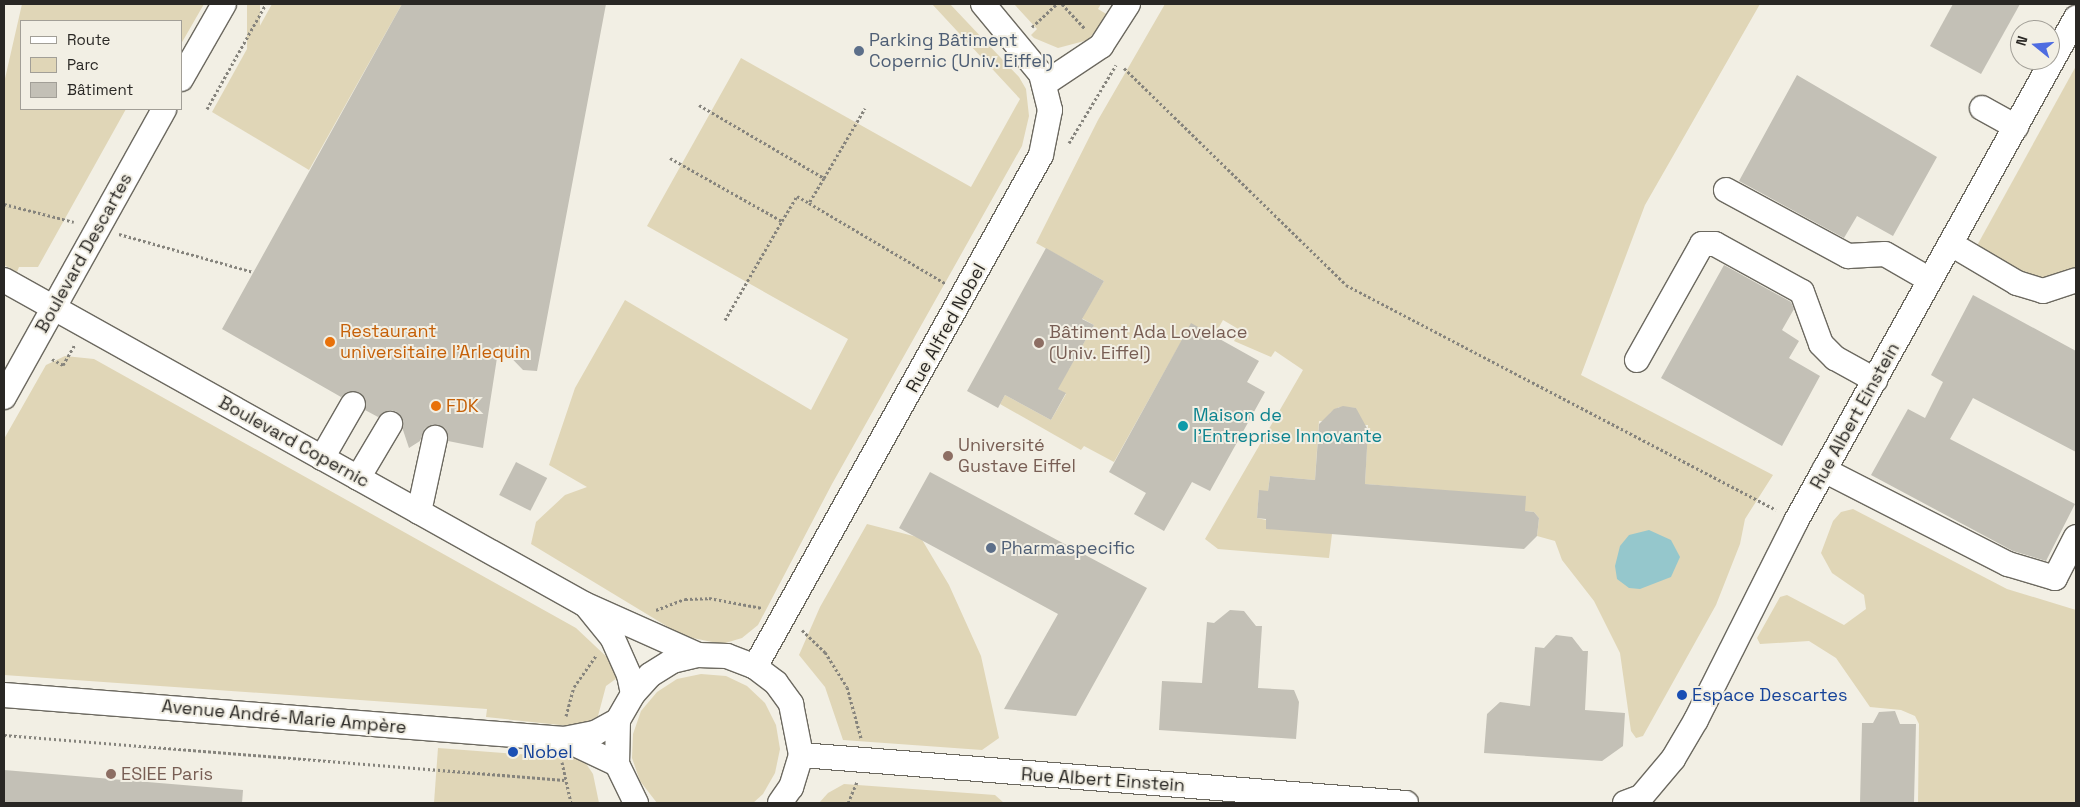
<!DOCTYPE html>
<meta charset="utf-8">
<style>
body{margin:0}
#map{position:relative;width:2080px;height:807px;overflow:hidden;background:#f2efe4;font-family:"Space Grotesk",sans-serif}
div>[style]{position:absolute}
.green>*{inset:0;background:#e0d6b7;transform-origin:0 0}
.water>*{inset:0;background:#95c7cc}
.building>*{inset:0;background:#c3c0b6;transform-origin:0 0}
.path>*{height:3px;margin-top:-1.5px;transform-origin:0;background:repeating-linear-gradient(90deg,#86847d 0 2.5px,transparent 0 5px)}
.roads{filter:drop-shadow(1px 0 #6c6960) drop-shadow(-1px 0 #6c6960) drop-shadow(0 1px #6c6960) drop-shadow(0 -1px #6c6960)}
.minor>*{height:24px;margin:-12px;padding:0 12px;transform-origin:12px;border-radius:12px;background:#fff}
.dots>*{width:14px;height:14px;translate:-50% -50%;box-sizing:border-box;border:2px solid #f2efe4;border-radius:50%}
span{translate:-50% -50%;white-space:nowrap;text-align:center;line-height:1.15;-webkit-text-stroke:4px #f2efe4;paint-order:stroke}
.service-label{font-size:18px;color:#4e5e75}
.left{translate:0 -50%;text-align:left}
.street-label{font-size:18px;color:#292724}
.food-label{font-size:18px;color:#c56008}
.education-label{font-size:18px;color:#785e54}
.culture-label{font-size:18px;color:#0d838f}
.transit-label{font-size:18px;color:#164399}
.frame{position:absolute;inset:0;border:5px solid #292724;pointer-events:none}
.legend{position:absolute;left:20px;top:20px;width:162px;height:90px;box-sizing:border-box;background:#f2efe4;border:1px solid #a29f97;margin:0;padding:6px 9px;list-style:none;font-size:15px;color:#292724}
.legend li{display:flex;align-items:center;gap:10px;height:25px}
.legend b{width:25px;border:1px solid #a29f97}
.north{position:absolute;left:2010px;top:20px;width:50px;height:50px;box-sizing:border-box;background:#f2efe4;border:1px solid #a29f97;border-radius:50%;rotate:287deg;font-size:14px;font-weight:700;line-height:20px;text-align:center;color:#292724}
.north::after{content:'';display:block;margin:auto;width:18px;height:22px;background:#4e6ce1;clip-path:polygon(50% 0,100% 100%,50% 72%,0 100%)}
</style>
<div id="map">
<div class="green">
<div style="clip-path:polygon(22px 4px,204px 4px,181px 44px,181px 21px,21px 21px,21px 109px,126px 109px,38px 267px,19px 267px,17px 272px,4px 265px,4px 83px)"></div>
<div style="left:247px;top:4px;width:13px;height:111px"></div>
<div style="clip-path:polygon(272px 4px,402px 4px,309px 170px,212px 112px)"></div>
<div style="clip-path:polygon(932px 4px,950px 4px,1019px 77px,1026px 89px,1029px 116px,1022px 146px,832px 484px,758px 625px,742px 638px,722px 644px,683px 636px,531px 544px,536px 522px,565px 495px,587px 487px,549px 465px,575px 388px,625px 300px,811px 410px,848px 339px,647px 226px,741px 58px,971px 187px,1020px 99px)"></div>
<div style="clip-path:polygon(1014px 4px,1101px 4px,1098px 9px,1108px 15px,1088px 40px,1058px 48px,1034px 38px,1031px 35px,1037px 29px)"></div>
<div style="clip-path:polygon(1165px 4px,1760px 4px,1645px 205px,1581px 375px,1773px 475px,1745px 519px,1740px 544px,1716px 605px,1643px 736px,1636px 738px,1631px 731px,1620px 653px,1594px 601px,1562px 560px,1555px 541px,1537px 536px,1539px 518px,1534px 512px,1525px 511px,1525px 497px,1365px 484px,1368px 425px,1361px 425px,1356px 408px,1339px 407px,1330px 413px,1328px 421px,1319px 421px,1315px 480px,1270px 476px,1268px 491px,1259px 491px,1257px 518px,1332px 534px,1329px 558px,1218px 549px,1205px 539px,1303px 370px,1275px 351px,1271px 357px,1234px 341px,1240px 330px,1223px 320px,1214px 336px,1191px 324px,1114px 462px,1084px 446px,1081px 450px,1000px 404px,1005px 395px,1051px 420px,1066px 394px,1043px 380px,1069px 369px,1094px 325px,1074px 314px,1092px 301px,1104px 281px,1036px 243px,1098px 120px)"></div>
<div style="clip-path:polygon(2076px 66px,2076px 269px,2040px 285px,1974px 251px)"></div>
<div style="clip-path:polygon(65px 356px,94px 359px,576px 628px,610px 660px,617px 678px,606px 686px,598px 716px,581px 726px,560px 725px,486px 717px,487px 709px,4px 675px,4px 439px,46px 365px)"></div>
<div style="clip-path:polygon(1853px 509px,2007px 589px,2076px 610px,2076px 803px,1918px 803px,1919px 724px,1915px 716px,1901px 710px,1870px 707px,1836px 658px,1809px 641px,1760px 644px,1757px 638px,1780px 597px,1787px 595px,1844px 625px,1866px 609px,1864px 595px,1832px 573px,1821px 553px,1833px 521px,1841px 512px)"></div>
<div style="clip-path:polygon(867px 524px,921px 538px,949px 585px,981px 656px,999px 738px,982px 750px,843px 740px,825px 687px,799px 655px,820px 607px)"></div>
<div style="clip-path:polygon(701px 674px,726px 676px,747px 686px,765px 703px,776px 725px,780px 749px,775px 773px,763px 794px,753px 803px,657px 803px,640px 781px,632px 758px,633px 734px,641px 711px,657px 692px,677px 679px)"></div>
<div style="clip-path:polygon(438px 748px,583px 759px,593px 774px,599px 803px,434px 803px)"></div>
<div style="clip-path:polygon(844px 784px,995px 795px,1004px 803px,819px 803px,828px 793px)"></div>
</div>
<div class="water">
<div style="clip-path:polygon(1649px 530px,1671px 540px,1680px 557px,1671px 577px,1640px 589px,1629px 588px,1617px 579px,1615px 566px,1620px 546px,1629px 535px)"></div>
</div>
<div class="building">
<div style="clip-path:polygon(402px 4px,606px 4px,537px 371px,523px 370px,499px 345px,483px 448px,448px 441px,445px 428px,437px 425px,425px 428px,420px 441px,409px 448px,397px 412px,390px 410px,378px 417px,365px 410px,365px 398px,359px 392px,347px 392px,341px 397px,222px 329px)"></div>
<div style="clip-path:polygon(1953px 4px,2020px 4px,1981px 74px,1930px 46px)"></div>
<div style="clip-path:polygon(1797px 75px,1937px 157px,1893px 236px,1857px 216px,1844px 238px,1739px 181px)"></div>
<div style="clip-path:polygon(1046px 248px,1104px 281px,1082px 319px,1094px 325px,1058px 389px,1066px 393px,1051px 420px,1005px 395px,998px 408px,967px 391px)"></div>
<div style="clip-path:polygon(1724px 265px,1791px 302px,1794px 309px,1782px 330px,1799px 341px,1789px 358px,1820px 376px,1782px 446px,1661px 378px)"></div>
<div style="clip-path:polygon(1973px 295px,2076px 351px,2076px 452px,1973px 398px,1950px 439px,2075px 504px,2046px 561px,2013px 551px,1871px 475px,1908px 409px,1925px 418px,1943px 382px,1931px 375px)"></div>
<div style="clip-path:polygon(1191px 323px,1259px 361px,1247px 382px,1265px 392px,1210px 491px,1192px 482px,1164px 531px,1134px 514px,1146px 493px,1109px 472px)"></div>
<div style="clip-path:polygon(1343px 406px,1356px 408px,1368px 430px,1365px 484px,1526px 496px,1525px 511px,1534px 512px,1539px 518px,1537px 536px,1524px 549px,1266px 529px,1266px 519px,1257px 518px,1259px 490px,1268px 491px,1270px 476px,1315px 480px,1319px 424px,1334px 409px)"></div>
<div style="left:516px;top:462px;width:35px;height:37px;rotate:27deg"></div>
<div style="clip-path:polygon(930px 472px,1147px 588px,1076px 716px,1004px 709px,1058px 614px,899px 528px)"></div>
<div style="clip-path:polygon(1230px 610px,1244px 611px,1256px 626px,1262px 626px,1258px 688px,1294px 690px,1299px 702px,1296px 739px,1159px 730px,1162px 681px,1202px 683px,1207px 622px,1214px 623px)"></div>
<div style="clip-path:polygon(1556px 635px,1572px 637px,1583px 651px,1588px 651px,1585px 710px,1625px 713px,1623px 746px,1602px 761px,1484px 753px,1487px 714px,1500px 702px,1530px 706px,1535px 647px,1544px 648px)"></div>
<div style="clip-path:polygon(1895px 711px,1900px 724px,1916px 724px,1914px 803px,1860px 803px,1862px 723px,1873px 723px,1879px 712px)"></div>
<div style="clip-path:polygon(4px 770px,243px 790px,242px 803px,4px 803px)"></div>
</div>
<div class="path">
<div style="left:1062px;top:4px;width:34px;rotate:47deg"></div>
<div style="left:1032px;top:27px;width:34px;rotate:-43deg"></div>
<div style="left:1124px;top:68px;width:310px;rotate:44.3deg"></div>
<div style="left:1346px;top:285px;width:485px;rotate:27.6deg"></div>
<div style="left:699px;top:105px;width:145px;rotate:30.3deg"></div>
<div style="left:824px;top:178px;width:29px;rotate:121deg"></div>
<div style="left:809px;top:203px;width:158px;rotate:30.5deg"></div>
<div style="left:207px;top:109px;width:120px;rotate:-60.7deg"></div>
<div style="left:1069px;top:143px;width:91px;rotate:-58.9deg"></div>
<div style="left:670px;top:158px;width:129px;rotate:29.4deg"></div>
<div style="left:782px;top:221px;width:29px;rotate:-59deg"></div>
<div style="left:797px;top:196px;width:14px;rotate:30deg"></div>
<div style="left:824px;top:178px;width:81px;rotate:-59.6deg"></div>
<div style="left:4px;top:204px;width:72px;rotate:14.4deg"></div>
<div style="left:119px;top:234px;width:139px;rotate:15.8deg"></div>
<div style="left:725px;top:320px;width:114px;rotate:-60.1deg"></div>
<div style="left:52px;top:359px;width:13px;rotate:29deg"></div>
<div style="left:63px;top:365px;width:24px;rotate:-60deg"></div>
<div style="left:656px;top:610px;width:31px;rotate:-21deg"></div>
<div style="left:685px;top:599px;width:24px;rotate:-2deg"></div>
<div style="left:709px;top:598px;width:54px;rotate:10.7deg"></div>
<div style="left:802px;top:630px;width:32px;rotate:44deg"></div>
<div style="left:825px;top:652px;width:41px;rotate:57.8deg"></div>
<div style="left:847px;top:687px;width:53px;rotate:74.6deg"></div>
<div style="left:566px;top:716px;width:30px;rotate:-75deg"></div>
<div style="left:574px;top:687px;width:38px;rotate:-55deg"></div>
<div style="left:4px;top:735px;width:562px;rotate:4.59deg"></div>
<div style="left:562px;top:762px;width:42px;rotate:77.6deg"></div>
<div style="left:848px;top:803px;width:23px;rotate:-67deg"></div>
</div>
<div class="roads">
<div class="minor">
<div style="left:181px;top:79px;width:86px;rotate:-60.2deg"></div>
<div style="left:1044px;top:84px;width:69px;rotate:-33.7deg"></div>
<div style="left:1101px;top:46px;width:50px;rotate:-57.3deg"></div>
<div style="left:1982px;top:108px;width:39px;rotate:29deg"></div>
<div style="left:1726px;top:190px;width:139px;rotate:28.4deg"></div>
<div style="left:1848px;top:256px;width:37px;rotate:-3deg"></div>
<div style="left:1885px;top:254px;width:52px;rotate:30deg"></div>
<div style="left:1951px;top:244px;width:77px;rotate:30.6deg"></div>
<div style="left:2017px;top:283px;width:27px;rotate:17deg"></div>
<div style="left:2043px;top:291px;width:35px;rotate:-18deg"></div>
<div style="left:4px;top:280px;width:664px;rotate:29.19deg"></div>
<div style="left:584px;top:604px;width:125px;rotate:24.1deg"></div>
<div style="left:1637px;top:360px;width:133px;rotate:-60.7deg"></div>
<div style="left:1702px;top:244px;width:13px"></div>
<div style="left:1715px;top:244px;width:99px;rotate:28.9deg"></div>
<div style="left:1802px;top:292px;width:55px;rotate:69.9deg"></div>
<div style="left:1821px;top:344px;width:20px;rotate:45deg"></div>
<div style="left:1835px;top:358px;width:46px;rotate:28.8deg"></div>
<div style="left:4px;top:397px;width:329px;rotate:-60.9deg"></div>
<div style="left:322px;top:458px;width:62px;rotate:-60.1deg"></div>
<div style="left:1824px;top:470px;width:207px;rotate:27.1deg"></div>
<div style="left:2008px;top:564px;width:49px;rotate:16.6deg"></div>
<div style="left:2055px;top:578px;width:46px;rotate:-62.9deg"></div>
<div style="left:358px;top:478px;width:63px;rotate:-59.3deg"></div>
<div style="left:419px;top:512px;width:76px;rotate:-77.8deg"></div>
<div style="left:589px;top:609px;width:38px;rotate:51deg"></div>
<div style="left:613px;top:639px;width:39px;rotate:66deg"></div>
<div style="left:629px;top:675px;width:19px;rotate:78deg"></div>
<div style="left:755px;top:667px;width:586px;rotate:-60.81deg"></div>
<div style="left:1041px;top:155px;width:46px;rotate:-78.7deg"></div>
<div style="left:1050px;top:110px;width:37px;rotate:-104deg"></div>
<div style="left:1041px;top:74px;width:91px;rotate:-129.6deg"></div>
<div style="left:4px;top:695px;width:562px;rotate:4.49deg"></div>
<div style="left:564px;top:739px;width:32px;rotate:-11deg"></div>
<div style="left:595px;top:733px;width:26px;rotate:-29deg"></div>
<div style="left:564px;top:739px;width:59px;rotate:25.3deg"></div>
<div style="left:801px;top:755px;width:607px;rotate:4.54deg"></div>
<div style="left:636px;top:803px;width:43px;rotate:-116deg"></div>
<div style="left:617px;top:764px;width:44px;rotate:-88.7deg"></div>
<div style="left:618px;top:720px;width:30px;rotate:-60deg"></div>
<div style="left:633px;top:694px;width:25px;rotate:-48deg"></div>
<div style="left:650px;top:675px;width:26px;rotate:-32deg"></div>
<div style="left:672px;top:661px;width:27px;rotate:-13deg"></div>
<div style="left:698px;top:655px;width:29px;rotate:2deg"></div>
<div style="left:727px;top:656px;width:30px;rotate:21deg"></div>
<div style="left:755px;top:667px;width:26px;rotate:37deg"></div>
<div style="left:776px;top:683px;width:26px;rotate:54deg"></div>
<div style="left:791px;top:704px;width:52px;rotate:78.9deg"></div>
<div style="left:801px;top:755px;width:34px;rotate:107deg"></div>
<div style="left:791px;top:787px;width:19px;rotate:125deg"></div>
<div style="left:1625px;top:803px;width:17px;rotate:-21deg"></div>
<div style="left:1641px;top:797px;width:50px;rotate:-49.9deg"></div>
<div style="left:1673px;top:759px;width:45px;rotate:-59.5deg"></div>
<div style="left:1696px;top:720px;width:223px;rotate:-63.3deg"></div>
<div style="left:1796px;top:521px;width:576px;rotate:-60.9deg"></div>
</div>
</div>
<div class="dots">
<div style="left:859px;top:51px;background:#5c6f8a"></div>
<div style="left:330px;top:342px;background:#e8710a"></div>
<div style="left:1039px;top:343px;background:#8d6e63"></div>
<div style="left:436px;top:406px;background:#e8710a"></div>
<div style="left:1183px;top:426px;background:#0f9aa8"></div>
<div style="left:948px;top:456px;background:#8d6e63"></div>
<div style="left:991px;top:548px;background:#5c6f8a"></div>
<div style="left:1682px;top:695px;background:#1a4fb4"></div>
<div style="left:513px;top:752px;background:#1a4fb4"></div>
<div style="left:111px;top:774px;background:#8d6e63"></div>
</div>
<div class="service-label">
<span class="left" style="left:869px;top:51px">Parking Bâtiment<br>Copernic (Univ. Eiffel)</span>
<span class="left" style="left:1001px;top:548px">Pharmaspecific</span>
</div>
<div class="street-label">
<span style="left:84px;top:253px;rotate:-61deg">Boulevard Descartes</span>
<span style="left:946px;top:328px;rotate:-61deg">Rue Alfred Nobel</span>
<span style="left:1855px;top:416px;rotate:-61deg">Rue Albert Einstein</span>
<span style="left:294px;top:442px;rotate:29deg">Boulevard Copernic</span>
<span style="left:284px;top:717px;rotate:5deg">Avenue André-Marie Ampère</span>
<span style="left:1103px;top:780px;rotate:4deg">Rue Albert Einstein</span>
</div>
<div class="food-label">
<span class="left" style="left:340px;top:342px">Restaurant<br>universitaire l’Arlequin</span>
<span class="left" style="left:446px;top:406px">FDK</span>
</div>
<div class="education-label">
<span class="left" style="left:1049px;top:343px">Bâtiment Ada Lovelace<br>(Univ. Eiffel)</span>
<span class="left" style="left:958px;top:456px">Université<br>Gustave Eiffel</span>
<span class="left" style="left:121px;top:774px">ESIEE Paris</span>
</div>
<div class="culture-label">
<span class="left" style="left:1193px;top:426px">Maison de<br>l’Entreprise Innovante</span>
</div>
<div class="transit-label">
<span class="left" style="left:1692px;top:695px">Espace Descartes</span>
<span class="left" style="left:523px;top:752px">Nobel</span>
</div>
<div class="frame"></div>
<ul class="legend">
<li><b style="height:6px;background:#fff"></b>Route</li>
<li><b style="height:14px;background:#e0d6b7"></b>Parc</li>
<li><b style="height:14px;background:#c3c0b6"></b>Bâtiment</li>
</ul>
<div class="north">N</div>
</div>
